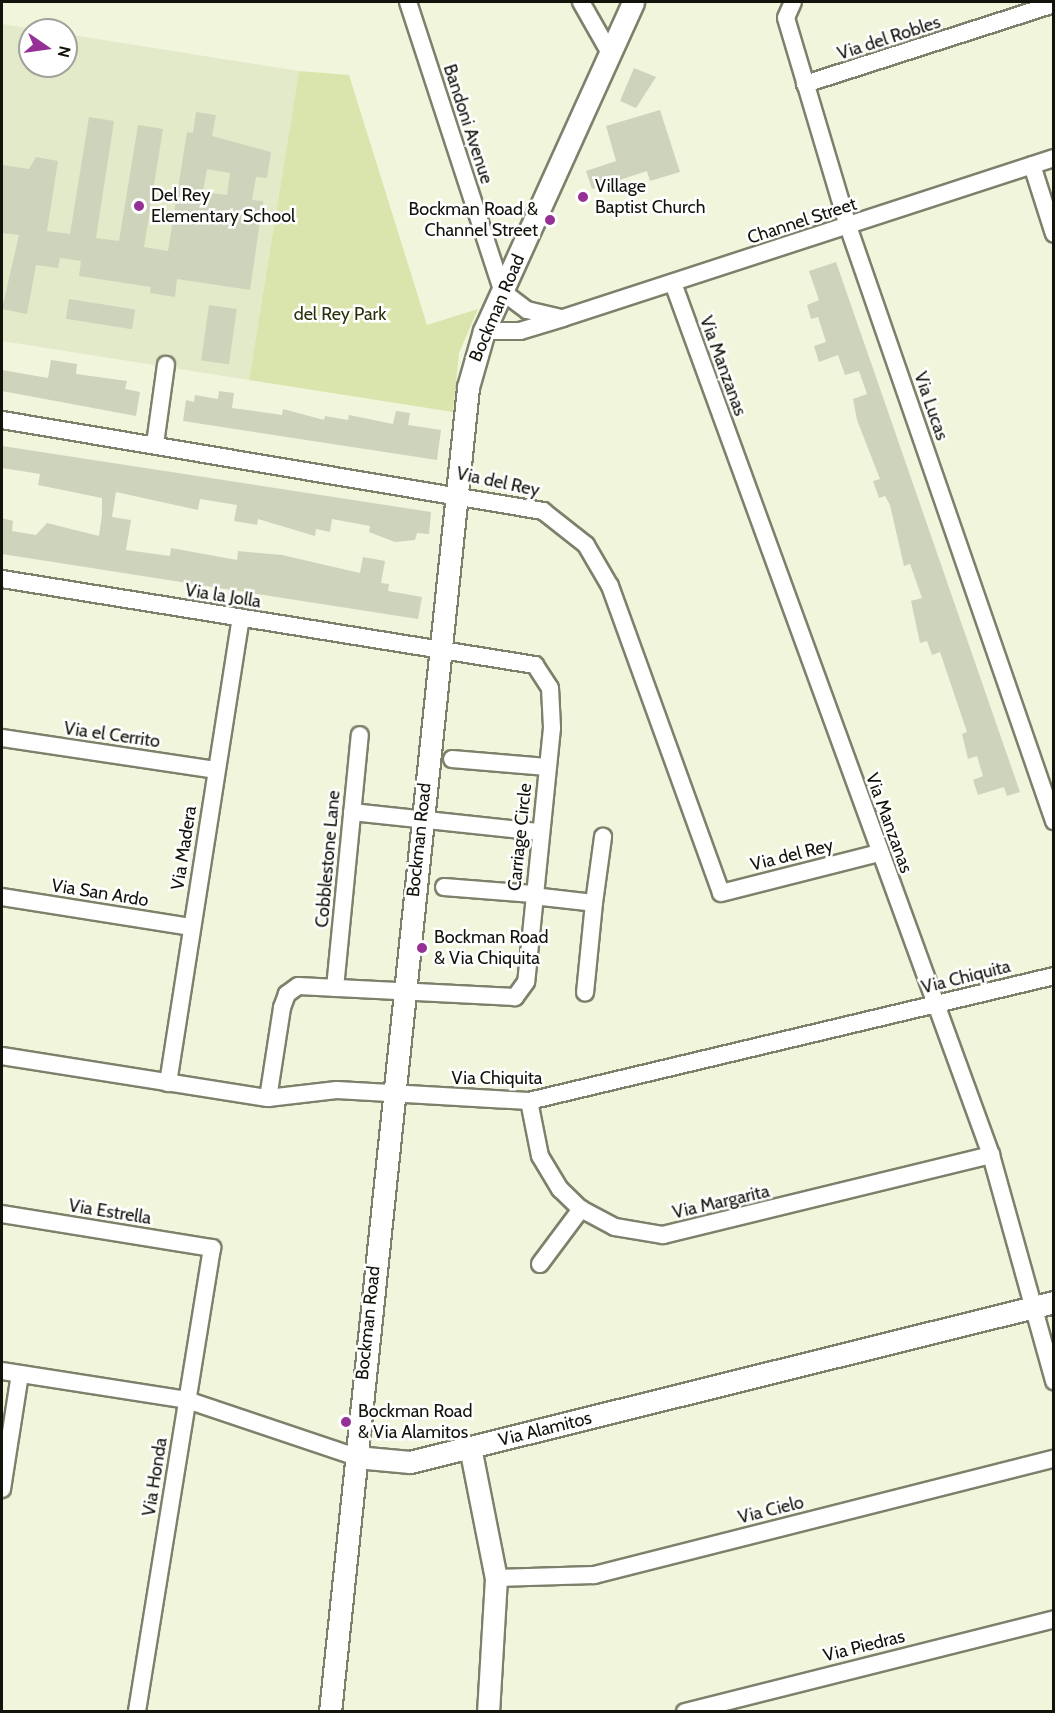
<!DOCTYPE html>
<style>
body{margin:0}
#map{position:relative;width:1055px;height:1713px;overflow:hidden;background:#f0f5dc;font-family:Cabin,sans-serif}
div>[style]{position:absolute}
.built>*{inset:0;background:#e3eaca}
.green>*{inset:0;background:#dae5ad}
.building>*{inset:0;background:#ced3bb;transform-origin:0 0}
.roads{filter:drop-shadow(2px 0 #7d816b) drop-shadow(-2px 0 #7d816b) drop-shadow(0 2px #7d816b) drop-shadow(0 -2px #7d816b)}
.minor>*{height:16px;margin:-8px;padding:0 8px;transform-origin:8px;border-radius:8px;background:#fff}
.tertiary>*{height:21px;margin:-10.5px;padding:0 10.5px;transform-origin:10.5px;border-radius:10.5px;background:#fff}
.dots>*{width:16px;height:16px;translate:-50% -50%;box-sizing:border-box;border:3px solid #fff;border-radius:50%}
span{translate:-50% -50%;white-space:nowrap;text-align:center;line-height:1.15;-webkit-text-stroke:5px #fff;paint-order:stroke}
.street-label{font-size:18px;color:#12130b}
.poi-label{font-size:18px;color:#12130b}
.left{translate:0 -50%;text-align:left}
.right{translate:-100% -50%;text-align:right}
.park-label{font-size:18px;color:#2c310c}
.frame{position:absolute;inset:0;border:3px solid #12130b;pointer-events:none}
.north{position:absolute;left:18px;top:18px;width:60px;height:60px;box-sizing:border-box;background:#fff;border:2px solid #a0a19d;border-radius:50%;rotate:103deg;font-size:16px;font-weight:700;line-height:24px;text-align:center;color:#12130b}
.north::after{content:'';display:block;margin:auto;width:21px;height:27px;background:#943096;clip-path:polygon(50% 0,100% 100%,50% 72%,0 100%)}
</style>
<div id="map">
<div class="built">
<div style="clip-path:polygon(2px 24px,39px 30px,30px 30px,30px 66px,66px 66px,66px 34px,299px 71px,249px 380px,2px 341px)"></div>
</div>
<div class="green">
<div style="clip-path:polygon(299px 71px,349px 75px,427px 325px,478px 309px,459px 353px,453px 412px,249px 380px)"></div>
</div>
<div class="building">
<div style="clip-path:polygon(634px 68px,656px 77px,636px 108px,620px 101px)"></div>
<div style="clip-path:polygon(660px 110px,680px 172px,650px 181px,647px 171px,592px 189px,586px 171px,616px 161px,606px 126px)"></div>
<div style="clip-path:polygon(evenodd,196px 112px,216px 115px,212px 136px,271px 152px,267px 178px,256px 177px,252px 200px,263px 201px,250px 290px,177px 279px,175px 297px,150px 293px,151px 287px,79px 276px,81px 261px,60px 258px,58px 268px,36px 265px,27px 314px,2px 309px,19px 235px,2px 233px,2px 165px,29px 169px,36px 157px,58px 161px,47px 231px,70px 234px,89px 117px,114px 121px,96px 238px,119px 241px,138px 125px,163px 129px,144px 247px,168px 251px,187px 132px,193px 133px,196px 112px,207px 169px,230px 173px,227px 195px,203px 192px,207px 169px)"></div>
<div style="clip-path:polygon(836px 262px,1020px 792px,1007px 796px,1004px 787px,978px 795px,973px 780px,983px 776px,977px 756px,968px 759px,962px 734px,967px 732px,940px 652px,932px 655px,927px 641px,920px 643px,911px 601px,922px 598px,910px 564px,904px 566px,890px 505px,885px 496px,879px 498px,873px 481px,880px 479px,857px 420px,853px 399px,867px 394px,859px 371px,845px 375px,838px 355px,819px 362px,814px 346px,826px 342px,818px 317px,811px 319px,807px 305px,819px 300px,809px 271px)"></div>
<div style="left:69px;top:299px;width:67px;height:20px;rotate:9deg"></div>
<div style="left:209px;top:305px;width:28px;height:56px;rotate:8deg"></div>
<div style="clip-path:polygon(51px 360px,77px 364px,76px 374px,127px 381px,125px 389px,140px 392px,136px 416px,2px 391px,2px 370px,48px 378px)"></div>
<div style="clip-path:polygon(219px 391px,234px 393px,232px 408px,282px 415px,283px 409px,324px 420px,325px 416px,348px 420px,349px 415px,393px 424px,396px 411px,410px 413px,408px 425px,441px 430px,437px 460px,183px 421px,186px 400px,194px 402px,195px 395px,218px 399px)"></div>
<div style="clip-path:polygon(2px 446px,431px 512px,429px 534px,417px 533px,415px 540px,395px 542px,369px 532px,370px 526px,332px 519px,330px 532px,316px 529px,315px 536px,258px 519px,257px 525px,234px 521px,237px 505px,200px 499px,198px 510px,116px 492px,112px 517px,131px 520px,126px 550px,170px 556px,171px 548px,237px 560px,238px 551px,282px 555px,360px 573px,363px 557px,385px 561px,381px 583px,389px 584px,388px 591px,422px 597px,418px 619px,2px 554px,2px 518px,13px 521px,12px 531px,36px 535px,47px 523px,99px 536px,102px 515px,102px 498px,38px 485px,40px 474px,2px 468px)"></div>
</div>
<div class="roads">
<div class="minor">
<div style="left:408px;top:2px;width:305px;rotate:71.9deg"></div>
<div style="left:503px;top:292px;width:30px;rotate:37deg"></div>
<div style="left:527px;top:310px;width:32px;rotate:13deg"></div>
<div style="left:581px;top:2px;width:59px;rotate:60.4deg"></div>
<div style="left:793px;top:2px;width:17px;rotate:114deg"></div>
<div style="left:786px;top:18px;width:217px;rotate:73.4deg"></div>
<div style="left:848px;top:226px;width:630px;rotate:70.9deg"></div>
<div style="left:805px;top:84px;width:262px;rotate:-17.8deg"></div>
<div style="left:1032px;top:165px;width:72px;rotate:72.3deg"></div>
<div style="left:673px;top:283px;width:928px;rotate:69.96deg"></div>
<div style="left:991px;top:1155px;width:235px;rotate:74.4deg"></div>
<div style="left:484px;top:331px;width:36px"></div>
<div style="left:520px;top:331px;width:45px;rotate:-16.8deg"></div>
<div style="left:563px;top:318px;width:516px;rotate:-18.05deg"></div>
<div style="left:2px;top:420px;width:549px;rotate:9.55deg"></div>
<div style="left:543px;top:511px;width:55px;rotate:38.3deg"></div>
<div style="left:586px;top:545px;width:48px;rotate:59.7deg"></div>
<div style="left:610px;top:586px;width:326px;rotate:70.1deg"></div>
<div style="left:721px;top:893px;width:163px;rotate:-14.2deg"></div>
<div style="left:155px;top:444px;width:80px;rotate:-82.1deg"></div>
<div style="left:2px;top:579px;width:540px;rotate:9.17deg"></div>
<div style="left:535px;top:665px;width:27px;rotate:57deg"></div>
<div style="left:550px;top:688px;width:40px;rotate:87.1deg"></div>
<div style="left:552px;top:728px;width:255px;rotate:95.8deg"></div>
<div style="left:526px;top:982px;width:19px;rotate:126deg"></div>
<div style="left:515px;top:997px;width:217px;rotate:-177.1deg"></div>
<div style="left:298px;top:986px;width:14px;rotate:144deg"></div>
<div style="left:287px;top:994px;width:15px;rotate:110deg"></div>
<div style="left:282px;top:1008px;width:91px;rotate:98.8deg"></div>
<div style="left:2px;top:738px;width:216px;rotate:8.5deg"></div>
<div style="left:452px;top:759px;width:95px;rotate:4.8deg"></div>
<div style="left:352px;top:812px;width:187px;rotate:6.1deg"></div>
<div style="left:444px;top:887px;width:89px;rotate:4.5deg"></div>
<div style="left:533px;top:896px;width:61px;rotate:6.5deg"></div>
<div style="left:594px;top:903px;width:90px;rotate:95.7deg"></div>
<div style="left:2px;top:897px;width:192px;rotate:9deg"></div>
<div style="left:594px;top:903px;width:67px;rotate:-82.2deg"></div>
<div style="left:335px;top:988px;width:254px;rotate:-84.4deg"></div>
<div style="left:2px;top:1056px;width:269px;rotate:9deg"></div>
<div style="left:268px;top:1098px;width:69px;rotate:-6.6deg"></div>
<div style="left:337px;top:1090px;width:192px;rotate:3.3deg"></div>
<div style="left:529px;top:1101px;width:540px;rotate:-13.39deg"></div>
<div style="left:168px;top:1083px;width:471px;rotate:-81.1deg"></div>
<div style="left:529px;top:1101px;width:56px;rotate:78.7deg"></div>
<div style="left:540px;top:1156px;width:39px;rotate:59deg"></div>
<div style="left:560px;top:1189px;width:29px;rotate:44deg"></div>
<div style="left:581px;top:1209px;width:38px;rotate:28deg"></div>
<div style="left:615px;top:1227px;width:49px;rotate:9.5deg"></div>
<div style="left:663px;top:1235px;width:338px;rotate:-13.7deg"></div>
<div style="left:2px;top:1214px;width:213px;rotate:9.2deg"></div>
<div style="left:212px;top:1248px;width:470px;rotate:99.2deg"></div>
<div style="left:540px;top:1264px;width:69px;rotate:-53.3deg"></div>
<div style="left:2px;top:1371px;width:187px;rotate:8.9deg"></div>
<div style="left:187px;top:1400px;width:178px;rotate:18.6deg"></div>
<div style="left:2px;top:1489px;width:116px;rotate:-81.1deg"></div>
<div style="left:496px;top:1578px;width:98px;rotate:-1.8deg"></div>
<div style="left:594px;top:1575px;width:474px;rotate:-14.2deg"></div>
<div style="left:685px;top:1712px;width:381px;rotate:-14.1deg"></div>
</div>
<div class="tertiary">
<div style="left:470px;top:1447px;width:134px;rotate:78.8deg"></div>
<div style="left:496px;top:1578px;width:134px;rotate:93.4deg"></div>
<div style="left:356px;top:1457px;width:54px;rotate:5.3deg"></div>
<div style="left:410px;top:1462px;width:664px;rotate:-13.95deg"></div>
<div style="left:330px;top:1712px;width:1332px;rotate:-84.05deg"></div>
<div style="left:468px;top:387px;width:58px;rotate:-74.1deg"></div>
<div style="left:484px;top:331px;width:361px;rotate:-65.6deg"></div>
</div>
</div>
<div class="dots">
<div style="left:583px;top:197px;background:#943096"></div>
<div style="left:139px;top:206px;background:#943096"></div>
<div style="left:550px;top:220px;background:#943096"></div>
<div style="left:422px;top:948px;background:#943096"></div>
<div style="left:346px;top:1422px;background:#943096"></div>
</div>
<div class="street-label">
<span style="left:889px;top:38px;rotate:-18deg">Via del Robles</span>
<span style="left:468px;top:124px;rotate:72deg">Bandoni Avenue</span>
<span style="left:802px;top:221px;rotate:-18deg">Channel Street</span>
<span style="left:497px;top:308px;rotate:-67deg">Bockman Road</span>
<span style="left:723px;top:366px;rotate:70deg">Via Manzanas</span>
<span style="left:931px;top:406px;rotate:71deg">Via Lucas</span>
<span style="left:498px;top:482px;rotate:12deg">Via del Rey</span>
<span style="left:223px;top:596px;rotate:9deg">Via la Jolla</span>
<span style="left:112px;top:735px;rotate:8deg">Via el Cerrito</span>
<span style="left:889px;top:823px;rotate:70deg">Via Manzanas</span>
<span style="left:520px;top:837px;rotate:-84deg">Carriage Circle</span>
<span style="left:419px;top:840px;rotate:-84deg">Bockman Road</span>
<span style="left:184px;top:848px;rotate:-81deg">Via Madera</span>
<span style="left:792px;top:855px;rotate:-14deg">Via del Rey</span>
<span style="left:328px;top:859px;rotate:-85deg">Cobblestone Lane</span>
<span style="left:100px;top:893px;rotate:9deg">Via San Ardo</span>
<span style="left:966px;top:977px;rotate:-14deg">Via Chiquita</span>
<span style="left:497px;top:1078px">Via Chiquita</span>
<span style="left:721px;top:1202px;rotate:-13deg">Via Margarita</span>
<span style="left:110px;top:1212px;rotate:9deg">Via Estrella</span>
<span style="left:368px;top:1323px;rotate:-84deg">Bockman Road</span>
<span style="left:545px;top:1429px;rotate:-14deg">Via Alamitos</span>
<span style="left:155px;top:1477px;rotate:-81deg">Via Honda</span>
<span style="left:771px;top:1510px;rotate:-14deg">Via Cielo</span>
<span style="left:864px;top:1646px;rotate:-14deg">Via Piedras</span>
</div>
<div class="poi-label">
<span class="left" style="left:595px;top:197px">Village<br>Baptist Church</span>
<span class="left" style="left:151px;top:206px">Del Rey<br>Elementary School</span>
<span class="right" style="left:538px;top:220px">Bockman Road &amp;<br>Channel Street</span>
<span class="left" style="left:434px;top:948px">Bockman Road<br>&amp; Via Chiquita</span>
<span class="left" style="left:358px;top:1422px">Bockman Road<br>&amp; Via Alamitos</span>
</div>
<div class="park-label">
<span style="left:340px;top:314px">del Rey Park</span>
</div>
<div class="frame"></div>
<div class="north">N</div>
</div>
